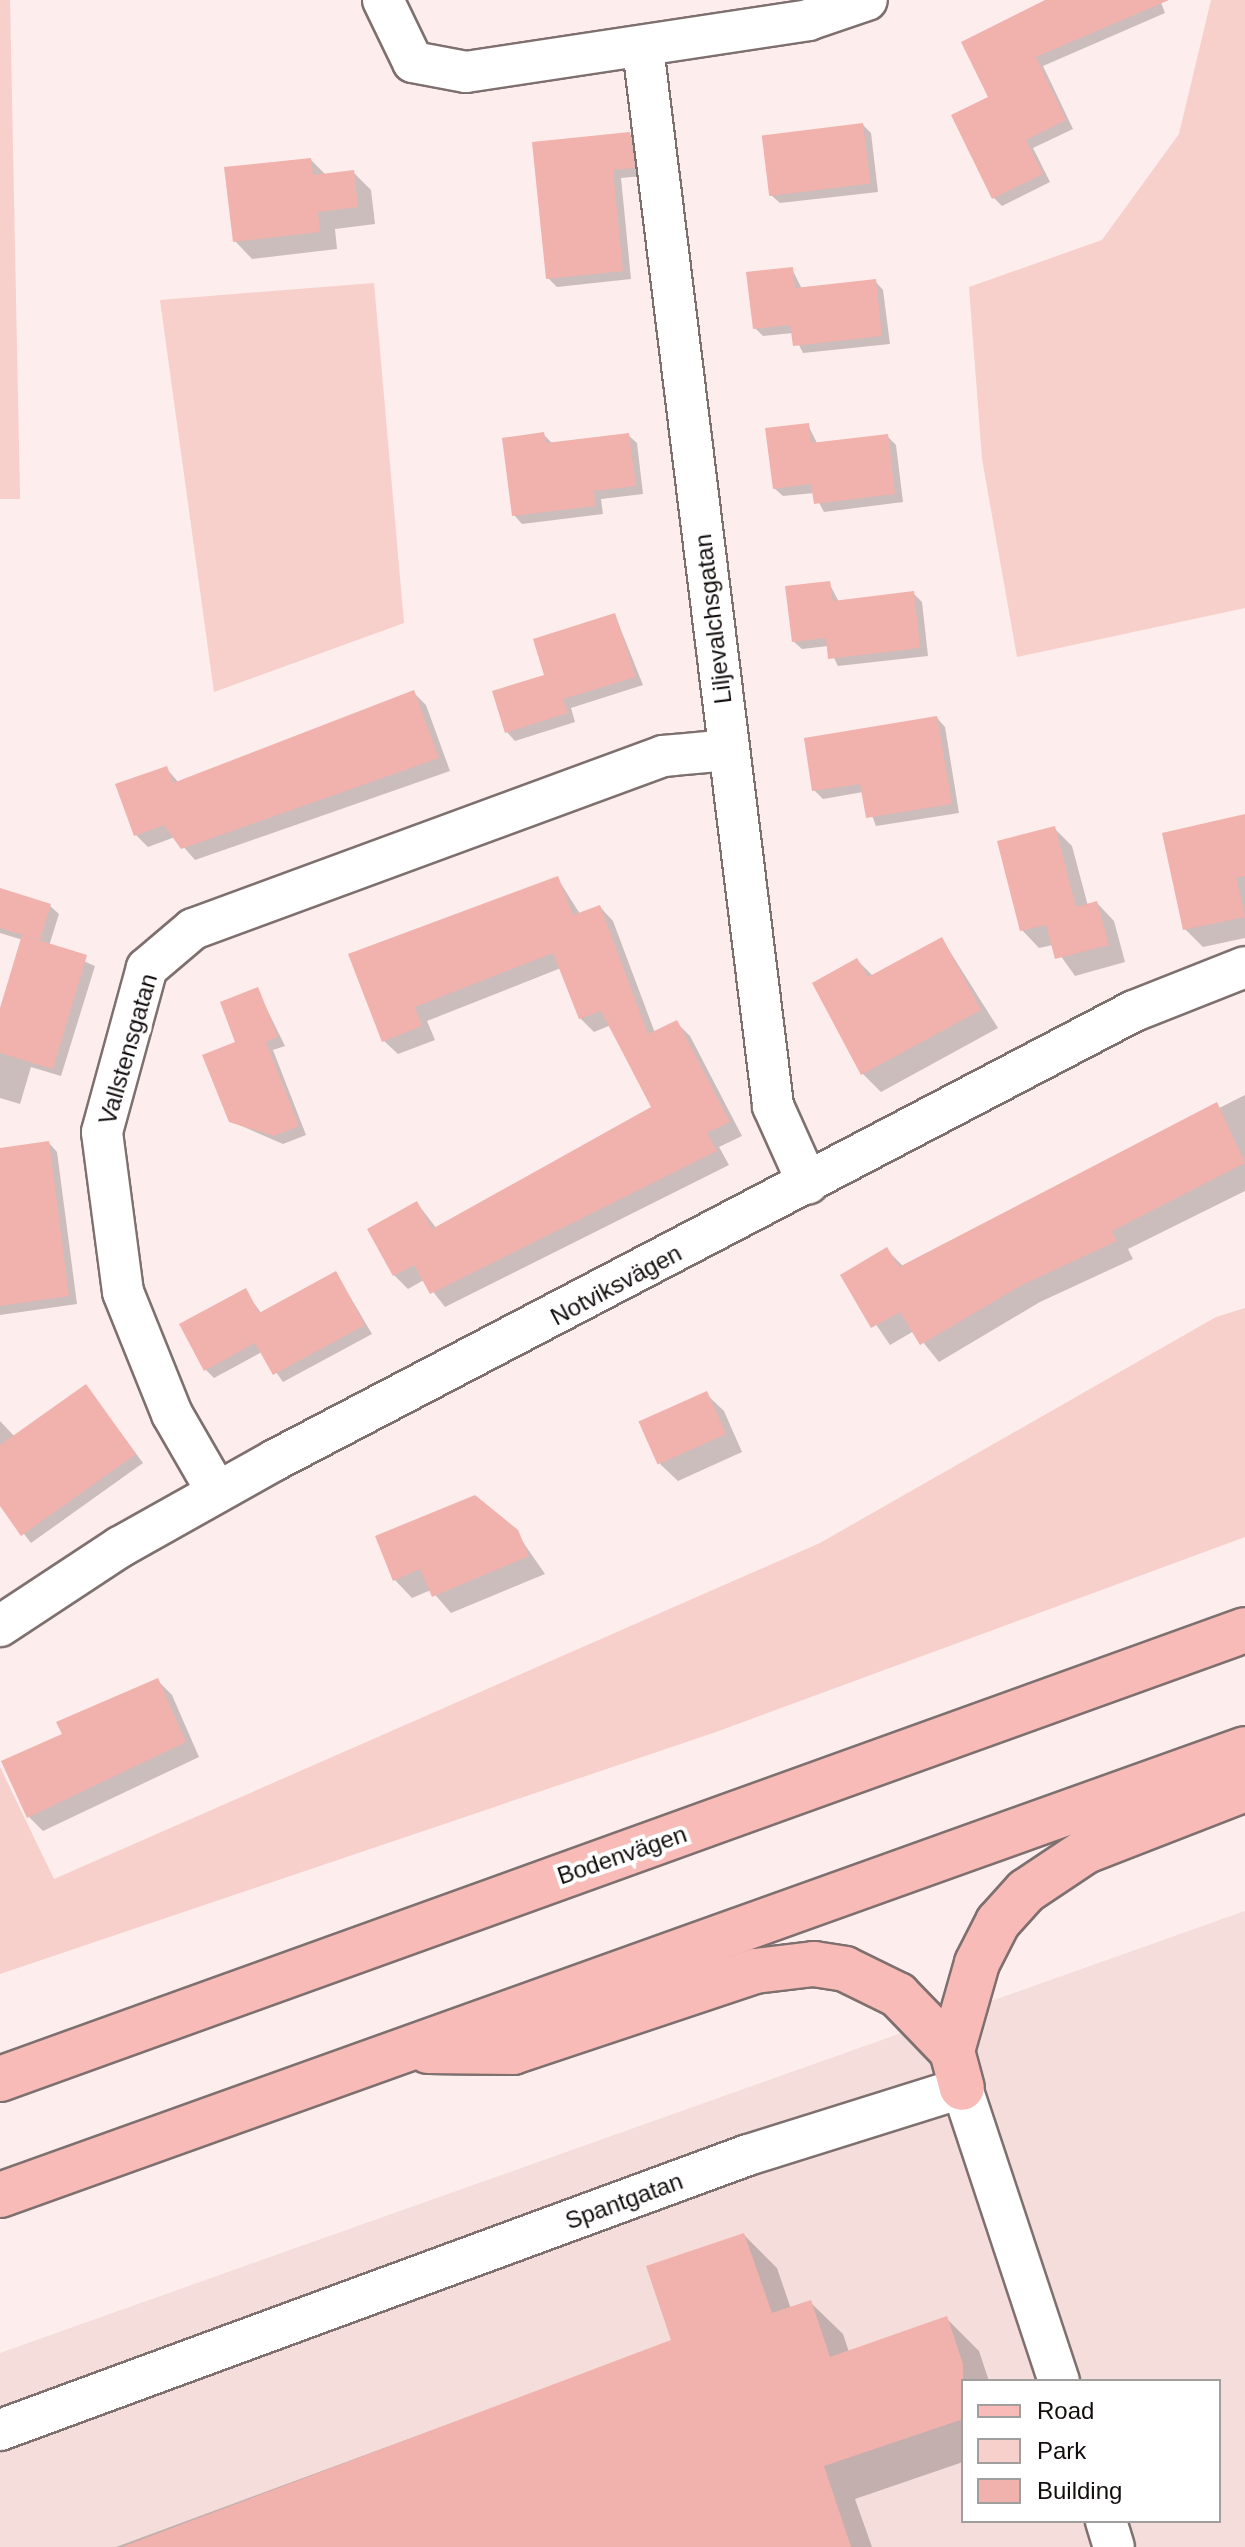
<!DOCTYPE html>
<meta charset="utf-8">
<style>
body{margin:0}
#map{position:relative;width:1245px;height:2547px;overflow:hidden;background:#fdedec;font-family:Helvetica,sans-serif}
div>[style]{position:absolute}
.built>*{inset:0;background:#f4ddda}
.green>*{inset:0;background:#f7cfcb}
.shadow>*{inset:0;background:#0003}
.building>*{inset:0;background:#f1b1ac;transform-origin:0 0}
.roads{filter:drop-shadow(2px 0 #7e706f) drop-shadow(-2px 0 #7e706f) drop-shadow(0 2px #7e706f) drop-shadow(0 -2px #7e706f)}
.street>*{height:40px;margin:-20px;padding:0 20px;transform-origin:20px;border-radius:20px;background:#fff}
.primary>*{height:44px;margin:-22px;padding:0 22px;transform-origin:22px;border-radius:22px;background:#f8bbb7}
span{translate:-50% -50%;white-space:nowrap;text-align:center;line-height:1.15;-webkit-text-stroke:8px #fff;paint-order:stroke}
.street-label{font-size:24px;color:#130d0d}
.legend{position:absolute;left:961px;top:2379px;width:260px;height:144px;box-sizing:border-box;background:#fff;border:2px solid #a19e9e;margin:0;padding:10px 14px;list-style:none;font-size:24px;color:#130d0d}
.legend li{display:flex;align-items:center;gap:16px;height:40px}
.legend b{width:40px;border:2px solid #a19e9e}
</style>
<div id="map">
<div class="built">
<div style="clip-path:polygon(evenodd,1245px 1911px,1245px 2547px,0 2547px,0 2353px,1245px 1911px,963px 2381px,1219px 2381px,1219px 2521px,963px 2521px,963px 2381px)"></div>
</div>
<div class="green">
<div style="clip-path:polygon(0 0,10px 0,20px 499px,0 499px)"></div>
<div style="clip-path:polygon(1211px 0,1245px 0,1245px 608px,1017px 657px,982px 459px,969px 287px,1102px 240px,1179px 134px)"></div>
<div style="clip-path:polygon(374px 283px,404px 623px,214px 692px,160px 300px)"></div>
<div style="clip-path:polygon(1245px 1308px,1245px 1537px,716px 1732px,0 1974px,0 1767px,54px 1879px,820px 1543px,1216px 1317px)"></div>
</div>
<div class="shadow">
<div style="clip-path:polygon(1050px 0,1160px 0,1165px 13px,1043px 66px,1073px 129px,1033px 148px,1050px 182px,1002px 206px,993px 197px)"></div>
<div style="clip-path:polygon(863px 125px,871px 133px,878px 192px,780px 203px,771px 195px)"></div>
<div style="clip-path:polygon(629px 134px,638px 143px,642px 176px,621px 178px,631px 279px,557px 287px,548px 278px)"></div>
<div style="clip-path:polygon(311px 160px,326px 175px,353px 172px,371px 190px,375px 224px,335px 229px,337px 249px,252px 259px,235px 241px)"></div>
<div style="clip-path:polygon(792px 269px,802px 289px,875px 281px,883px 290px,890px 344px,803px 353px,793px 333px,763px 336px,755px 328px)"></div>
<div style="clip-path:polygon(808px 425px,818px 445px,887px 436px,896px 445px,903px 502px,824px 512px,814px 493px,783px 496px,774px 488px)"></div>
<div style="clip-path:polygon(543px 434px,552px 443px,628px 435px,637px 443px,643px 494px,601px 499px,603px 514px,522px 524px,514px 515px)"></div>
<div style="clip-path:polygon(829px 583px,839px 602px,913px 593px,922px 602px,928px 656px,838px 666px,828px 646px,802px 649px,793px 641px)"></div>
<div style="clip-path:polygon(615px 615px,643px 685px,571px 708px,575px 722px,515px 741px,507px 732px,546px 676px)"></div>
<div style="clip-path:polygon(414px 693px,426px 705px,450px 771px,195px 860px,175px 837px,148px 847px,135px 834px,166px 768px,179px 783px)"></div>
<div style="clip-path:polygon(937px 718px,945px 727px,959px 813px,876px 826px,863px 792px,823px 799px,814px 790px)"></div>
<div style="clip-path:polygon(1245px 816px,1245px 938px,1203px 947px,1185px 929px)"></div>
<div style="clip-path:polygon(1054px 828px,1072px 846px,1088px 906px,1097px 903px,1114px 921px,1125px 962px,1075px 976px,1053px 945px,1039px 948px,1022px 930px)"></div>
<div style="clip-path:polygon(558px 879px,580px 914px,600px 907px,613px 921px,655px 1033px,676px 1022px,690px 1036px,742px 1136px,719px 1147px,729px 1165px,445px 1307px,424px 1280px,408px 1289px,394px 1275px,417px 1203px,437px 1229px,654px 1107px,611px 1025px,594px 1032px,580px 1018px,561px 968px,427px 1021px,435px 1040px,398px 1054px,384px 1041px,351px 955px)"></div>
<div style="clip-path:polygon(0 891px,50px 906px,59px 914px,49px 946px,95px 966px,61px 1076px,31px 1067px,20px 1104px,0 1098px,0 1015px,23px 940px,0 933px)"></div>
<div style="clip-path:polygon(942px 939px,998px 1028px,881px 1092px,863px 1074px,814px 984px,857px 960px,873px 976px)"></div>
<div style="clip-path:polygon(257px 989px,285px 1046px,273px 1050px,306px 1135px,283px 1144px,230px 1121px,238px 1043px)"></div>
<div style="clip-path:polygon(1245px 1095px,1245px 1191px,1128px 1249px,1133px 1259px,1040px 1302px,939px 1362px,914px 1331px,890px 1345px,843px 1276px,887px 1250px,904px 1267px)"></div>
<div style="clip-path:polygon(49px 1143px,57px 1152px,77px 1304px,0 1315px,0 1150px)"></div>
<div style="clip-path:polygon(336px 1273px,372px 1334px,283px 1382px,262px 1352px,214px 1378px,206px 1370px,245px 1291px,262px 1314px)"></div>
<div style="clip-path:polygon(86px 1386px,143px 1463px,31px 1543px,0 1503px,0 1421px,15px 1437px)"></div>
<div style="clip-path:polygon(706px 1394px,724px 1411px,742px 1452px,678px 1481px,660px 1464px)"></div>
<div style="clip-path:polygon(516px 1532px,545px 1574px,451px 1613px,431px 1590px,412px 1598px,395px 1580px,378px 1538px)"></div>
<div style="clip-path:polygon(157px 1680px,172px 1695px,199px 1757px,43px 1831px,29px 1817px,64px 1735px)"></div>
<div style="clip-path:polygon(744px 2235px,777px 2268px,791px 2309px,810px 2302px,843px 2334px,849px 2352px,947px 2319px,979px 2351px,989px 2381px,963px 2381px,963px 2462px,855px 2499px,872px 2547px,116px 2547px,674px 2341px)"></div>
</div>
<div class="building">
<div style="clip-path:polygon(1045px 0,1169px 0,1036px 57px,1066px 120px,1026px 140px,1043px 174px,992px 199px,951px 115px,988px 97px,961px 42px)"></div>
<div style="left:863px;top:123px;width:61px;height:102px;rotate:83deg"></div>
<div style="clip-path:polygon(630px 132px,635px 168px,613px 170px,623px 271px,546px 279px,532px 142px)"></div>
<div style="clip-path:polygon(311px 158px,313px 175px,354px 170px,358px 207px,318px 212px,320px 232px,233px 242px,224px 167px)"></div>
<div style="clip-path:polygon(793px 267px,795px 288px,876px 279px,882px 336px,793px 346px,790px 325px,753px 329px,746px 272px)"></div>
<div style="clip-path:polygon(809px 423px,811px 443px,888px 434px,895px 494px,814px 504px,811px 484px,773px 489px,765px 428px)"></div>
<div style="clip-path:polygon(544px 432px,546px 443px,629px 433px,636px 486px,594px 491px,595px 506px,512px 516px,502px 438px)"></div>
<div style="clip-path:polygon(830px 581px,833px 601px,914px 591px,920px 648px,828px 659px,826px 638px,792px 642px,785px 586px)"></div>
<div style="clip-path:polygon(615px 613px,636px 677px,563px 699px,568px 713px,505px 733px,492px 691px,544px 675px,533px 639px)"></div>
<div style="clip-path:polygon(414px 690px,439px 758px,181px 849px,164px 825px,134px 836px,115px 784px,167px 766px,173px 783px)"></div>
<div style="clip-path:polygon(937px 716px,952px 804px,866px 818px,860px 784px,812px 791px,804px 738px)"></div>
<div style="clip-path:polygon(1245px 814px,1245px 876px,1236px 878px,1245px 917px,1183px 930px,1162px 833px)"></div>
<div style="clip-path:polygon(1055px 826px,1076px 907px,1097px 901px,1109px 945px,1055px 959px,1046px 925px,1020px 931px,997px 841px)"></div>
<div style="clip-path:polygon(558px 876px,573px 915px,600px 905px,648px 1034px,677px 1020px,730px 1122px,707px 1133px,717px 1151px,430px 1294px,414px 1265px,393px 1276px,367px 1229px,417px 1201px,432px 1229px,651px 1107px,601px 1011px,579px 1019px,553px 953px,415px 1007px,422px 1026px,382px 1042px,348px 954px)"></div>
<div style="clip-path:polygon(0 888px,51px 904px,40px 940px,0 928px)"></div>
<div style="clip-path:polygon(22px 935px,87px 955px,53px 1069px,0 1053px,0 1008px)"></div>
<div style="clip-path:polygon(942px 937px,981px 1010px,861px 1075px,812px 983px,857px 958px,868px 977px)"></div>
<div style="clip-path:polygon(258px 987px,278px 1037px,266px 1042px,299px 1126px,274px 1136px,229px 1122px,202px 1055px,235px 1042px,220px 1002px)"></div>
<div style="clip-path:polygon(1217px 1102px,1245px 1163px,1112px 1231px,1117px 1241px,1022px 1285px,920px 1345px,900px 1312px,871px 1328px,840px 1275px,887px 1247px,899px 1267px)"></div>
<div style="clip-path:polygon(49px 1141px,69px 1296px,0 1306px,0 1148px)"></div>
<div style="clip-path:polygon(336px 1271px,365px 1325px,273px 1375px,255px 1343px,204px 1371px,179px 1324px,246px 1288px,259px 1313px)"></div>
<div style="clip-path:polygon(86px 1384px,136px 1454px,21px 1536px,0 1506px,0 1445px)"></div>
<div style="left:707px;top:1391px;width:47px;height:75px;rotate:66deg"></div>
<div style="clip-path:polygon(475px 1495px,518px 1530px,529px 1556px,432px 1597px,420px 1569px,393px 1581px,375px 1536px)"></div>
<div style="clip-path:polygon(158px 1678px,186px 1742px,27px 1818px,1px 1761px,62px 1734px,56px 1722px)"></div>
<div style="clip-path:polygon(744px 2233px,772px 2313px,811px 2300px,830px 2357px,947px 2316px,963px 2364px,963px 2419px,824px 2466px,851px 2547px,122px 2547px,671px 2340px,646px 2266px)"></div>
</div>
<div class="roads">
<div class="street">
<div style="left:383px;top:0;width:69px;rotate:64.2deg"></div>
<div style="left:413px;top:62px;width:54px;rotate:10.7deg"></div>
<div style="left:466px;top:72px;width:346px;rotate:-8.6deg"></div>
<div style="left:808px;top:20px;width:62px;rotate:-18.7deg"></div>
<div style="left:643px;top:48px;width:1066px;rotate:82.99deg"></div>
<div style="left:773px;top:1106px;width:85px;rotate:65.8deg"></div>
<div style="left:217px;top:1492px;width:90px;rotate:-120deg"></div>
<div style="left:172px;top:1414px;width:131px;rotate:-111.9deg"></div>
<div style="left:123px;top:1292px;width:161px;rotate:-97.5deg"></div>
<div style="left:102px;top:1132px;width:170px;rotate:-74.7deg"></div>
<div style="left:147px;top:968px;width:60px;rotate:-40.3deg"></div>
<div style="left:193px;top:929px;width:501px;rotate:-20.21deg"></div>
<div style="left:663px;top:756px;width:66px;rotate:-5.2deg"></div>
<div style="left:0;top:1626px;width:144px;rotate:-33.4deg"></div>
<div style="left:120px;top:1547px;width:178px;rotate:-29.3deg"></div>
<div style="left:275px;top:1460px;width:969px;rotate:-27.6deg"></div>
<div style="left:1134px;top:1011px;width:119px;rotate:-21.6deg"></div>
<div style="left:0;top:2430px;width:797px;rotate:-20.19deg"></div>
<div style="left:748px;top:2155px;width:224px;rotate:-17.4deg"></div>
<div style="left:962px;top:2088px;width:309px;rotate:71.7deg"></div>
<div style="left:1106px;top:2521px;width:27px;rotate:73deg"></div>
</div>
<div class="primary">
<div style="left:428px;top:2051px;width:85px;rotate:0.7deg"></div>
<div style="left:513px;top:2052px;width:255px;rotate:-18.5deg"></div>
<div style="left:755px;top:1971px;width:59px;rotate:-6.8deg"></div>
<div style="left:814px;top:1964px;width:31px;rotate:9deg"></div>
<div style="left:845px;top:1969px;width:59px;rotate:26.1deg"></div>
<div style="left:898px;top:1995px;width:78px;rotate:46deg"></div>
<div style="left:952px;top:2051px;width:38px;rotate:75deg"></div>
<div style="left:952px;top:2051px;width:91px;rotate:-74.1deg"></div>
<div style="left:977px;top:1963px;width:46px;rotate:-62.9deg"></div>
<div style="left:998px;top:1922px;width:42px;rotate:-47.9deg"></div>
<div style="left:1026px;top:1891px;width:72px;rotate:-33.7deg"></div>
<div style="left:1086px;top:1851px;width:171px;rotate:-21.3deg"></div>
<div style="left:0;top:2079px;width:1323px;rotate:-19.83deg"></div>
<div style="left:0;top:2195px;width:1322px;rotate:-19.71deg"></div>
</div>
</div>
<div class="street-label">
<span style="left:713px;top:619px;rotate:-97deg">Liljevalchsgatan</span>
<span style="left:128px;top:1049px;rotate:-74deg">Vallstensgatan</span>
<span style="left:616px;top:1285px;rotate:-28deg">Notviksvägen</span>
<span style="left:622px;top:1855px;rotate:-19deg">Bodenvägen</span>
<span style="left:624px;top:2201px;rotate:-20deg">Spantgatan</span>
</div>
<ul class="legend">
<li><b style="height:10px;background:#f8bbb7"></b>Road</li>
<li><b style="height:22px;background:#f7cfcb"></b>Park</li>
<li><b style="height:22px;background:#f1b1ac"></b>Building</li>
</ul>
</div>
